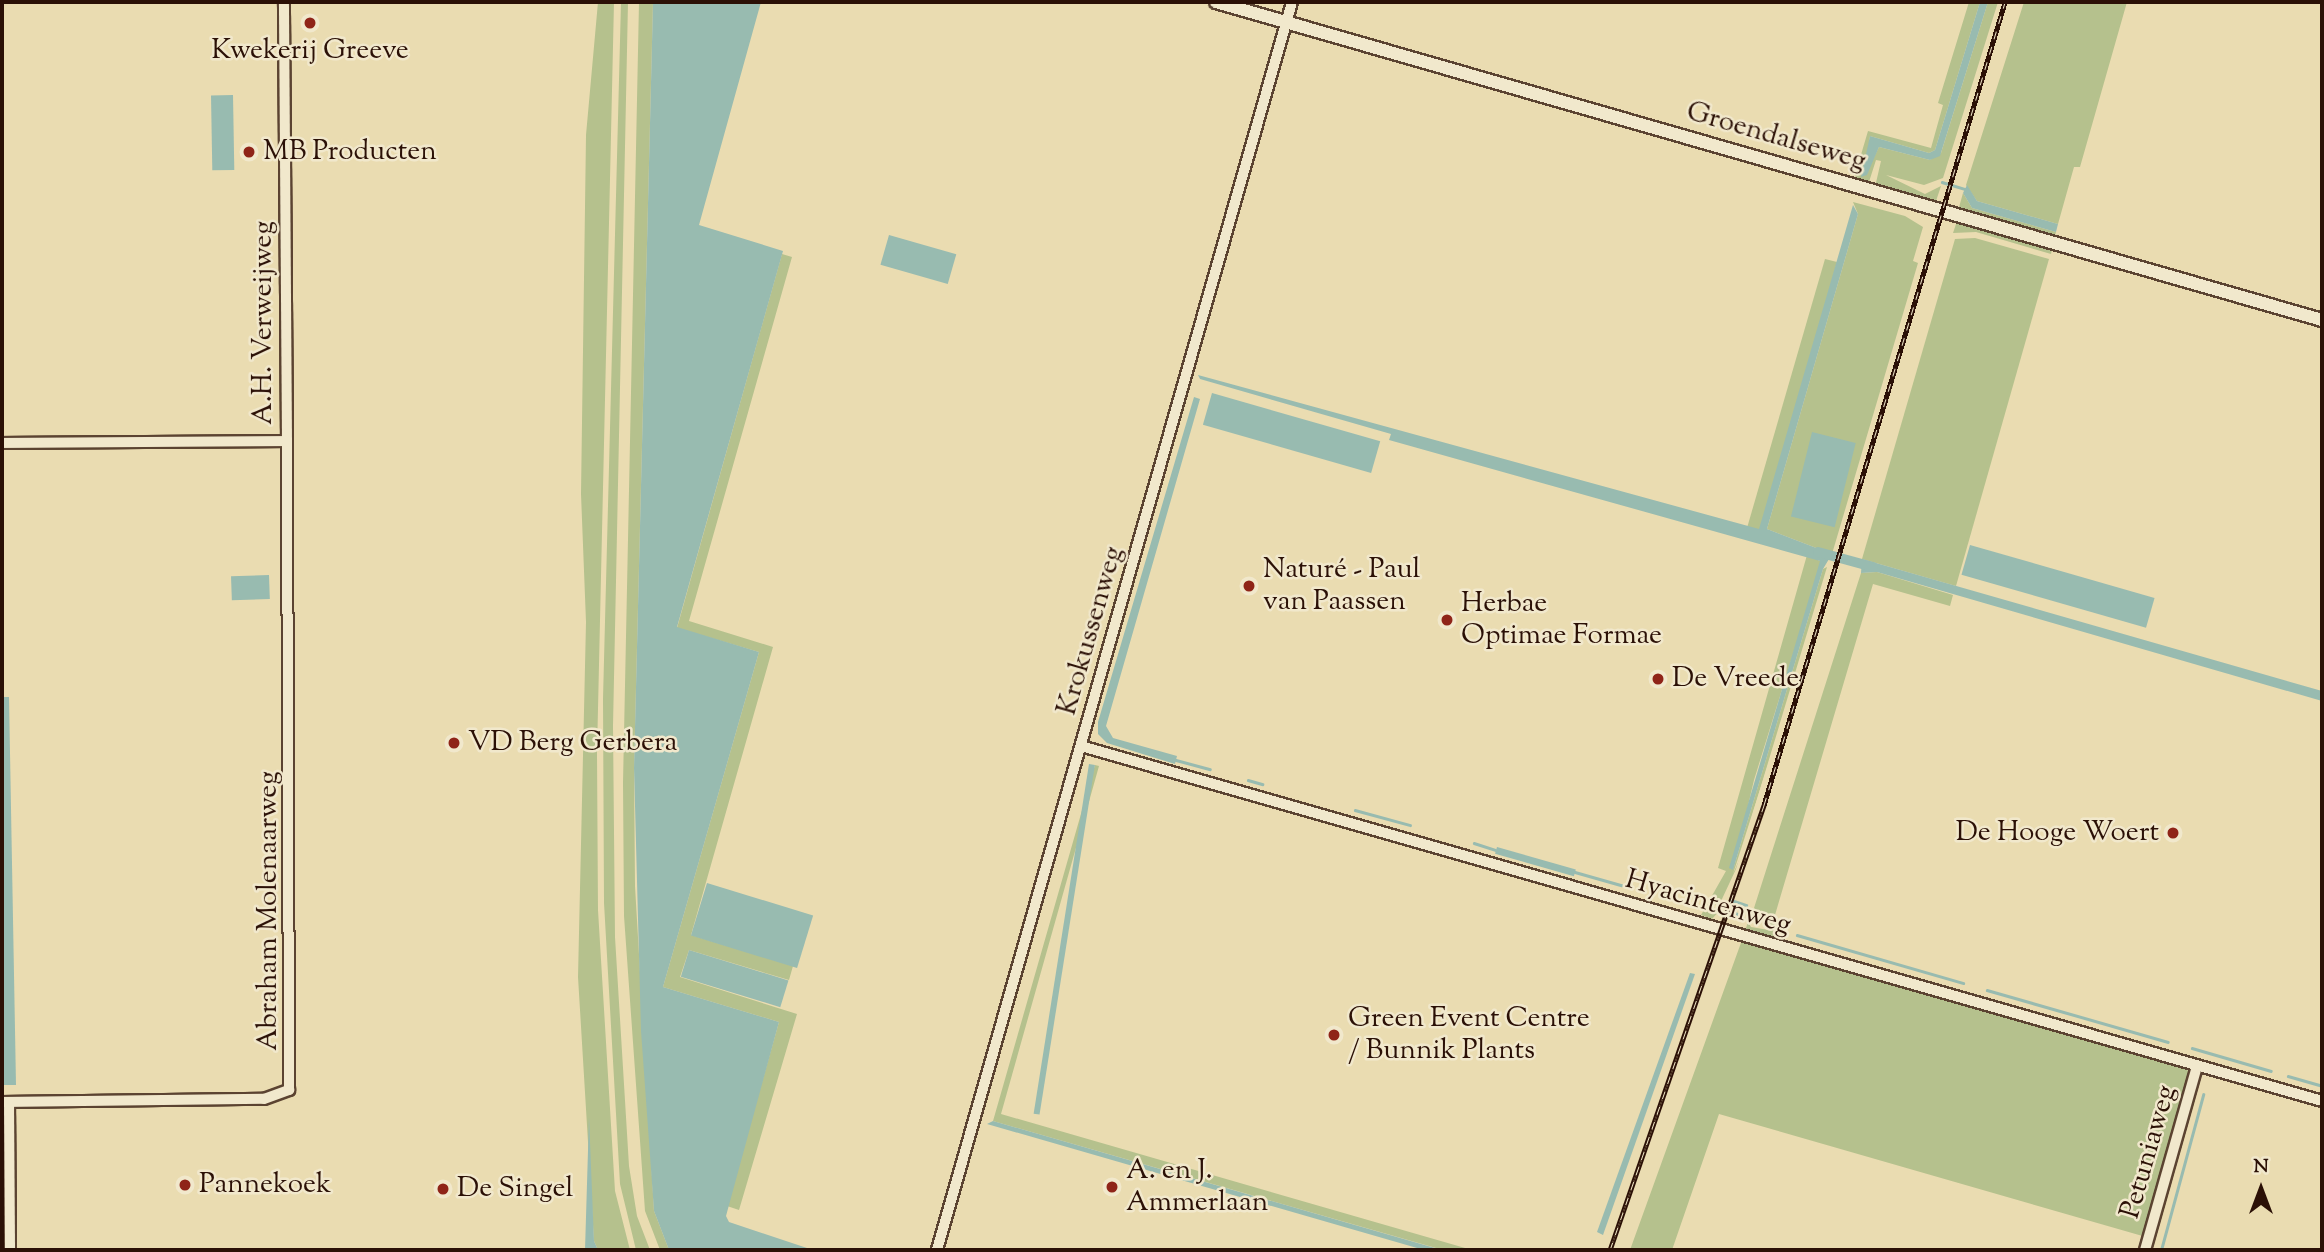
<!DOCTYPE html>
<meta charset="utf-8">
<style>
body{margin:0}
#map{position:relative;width:2324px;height:1252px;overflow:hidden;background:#eadcb1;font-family:"Sorts Mill Goudy",serif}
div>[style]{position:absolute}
.green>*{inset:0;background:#b5c18d}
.water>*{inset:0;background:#98bbb0;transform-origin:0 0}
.pier>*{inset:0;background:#eadcb1}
.stream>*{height:2.5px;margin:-1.25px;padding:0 1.25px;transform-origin:1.25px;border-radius:1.25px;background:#98bbb0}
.canal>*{height:10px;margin:-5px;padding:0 5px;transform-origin:5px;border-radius:5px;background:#98bbb0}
.roads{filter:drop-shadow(2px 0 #5b4331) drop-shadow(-2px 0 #5b4331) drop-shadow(0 2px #5b4331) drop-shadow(0 -2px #5b4331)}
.street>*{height:10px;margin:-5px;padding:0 5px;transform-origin:5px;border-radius:5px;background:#f1e8cc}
.secondary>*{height:12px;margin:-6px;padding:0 6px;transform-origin:6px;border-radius:6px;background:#f1e8cc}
.rail>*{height:5px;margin-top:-2.5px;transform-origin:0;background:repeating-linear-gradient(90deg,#f1e8cc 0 8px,#2b1006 0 16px);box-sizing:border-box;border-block:2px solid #2b1006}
.dots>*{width:19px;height:19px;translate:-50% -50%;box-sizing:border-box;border:4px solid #f1e8cc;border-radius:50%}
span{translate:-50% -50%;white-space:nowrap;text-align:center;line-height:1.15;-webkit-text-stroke:5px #f1e8cc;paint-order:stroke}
.poi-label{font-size:28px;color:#2b1006}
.left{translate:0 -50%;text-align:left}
.right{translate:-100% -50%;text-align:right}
.street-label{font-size:28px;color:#2b1006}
.frame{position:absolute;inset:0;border:4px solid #2b1006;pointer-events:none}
.north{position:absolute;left:2226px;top:1154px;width:70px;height:70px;-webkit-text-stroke:5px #f1e8cc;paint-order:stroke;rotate:0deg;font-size:19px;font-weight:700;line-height:28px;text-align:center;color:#2b1006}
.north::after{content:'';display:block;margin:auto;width:24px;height:32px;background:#2b1006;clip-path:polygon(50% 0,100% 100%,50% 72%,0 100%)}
</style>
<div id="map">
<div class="green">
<div style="clip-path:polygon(598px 2px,614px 2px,597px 753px,598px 910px,615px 1191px,630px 1250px,598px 1250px,594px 1241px,578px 977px,586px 622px,581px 494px,586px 135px)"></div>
<div style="clip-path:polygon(621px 2px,628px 2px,613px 726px,615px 937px,629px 1166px,637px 1216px,650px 1250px,636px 1250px,620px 1184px,604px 903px,603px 699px)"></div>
<div style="clip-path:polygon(639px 2px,653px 2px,634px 768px,635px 886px,654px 1211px,669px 1250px,660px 1250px,645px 1211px,624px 916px,623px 783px)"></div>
<div style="clip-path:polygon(1969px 2px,1980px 2px,1935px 150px,1929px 153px,1870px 136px,1865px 175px,1879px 147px,1930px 160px,1941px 153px,1988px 2px,1998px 2px,1943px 178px,1924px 185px,1886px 175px,1925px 194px,1941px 186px,1935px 204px,1875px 187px,1881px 161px,1876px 160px,1868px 185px,1858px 182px,1855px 175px,1868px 131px,1931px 148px,1943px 105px,1938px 103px)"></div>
<div style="clip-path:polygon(2024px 2px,2127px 2px,2080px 167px,2074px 167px,2058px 224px,1977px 201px,1966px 185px)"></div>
<div style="clip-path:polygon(1963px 193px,1972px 208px,2056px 232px,2054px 239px,1958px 211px)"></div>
<div style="clip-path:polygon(1853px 202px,1905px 216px,1923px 227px,1913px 261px,1918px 263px,1832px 554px,1767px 529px,1858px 214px)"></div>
<div style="clip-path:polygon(1957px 221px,2052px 249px,2051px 254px,1976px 232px,1953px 233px)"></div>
<div style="clip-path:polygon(1975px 238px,2049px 259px,1956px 586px,1862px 559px,1955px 239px)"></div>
<div style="clip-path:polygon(782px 254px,792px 257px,689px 621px,773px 647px,691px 935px,793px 966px,789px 980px,689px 950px,680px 977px,797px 1014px,739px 1210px,727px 1206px,779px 1022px,663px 987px,759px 652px,677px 628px)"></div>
<div style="clip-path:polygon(1825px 259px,1837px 262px,1778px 472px,1763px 522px,1760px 529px,1753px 529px,1747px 528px)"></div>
<div style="clip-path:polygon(1807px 555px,1820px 561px,1820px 567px,1754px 780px,1733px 870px,1823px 569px,1827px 567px,1736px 869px,1722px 899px,1709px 910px,1712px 914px,1720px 910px,1712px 919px,1701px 915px,1726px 871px,1718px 868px)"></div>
<div style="clip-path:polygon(1877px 572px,1953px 595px,1950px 606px,1873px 584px,1775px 915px,1773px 921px,1780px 924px,1782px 933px,1775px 941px,1745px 931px,1748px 922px,1751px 927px,1769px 930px,1754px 908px,1861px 573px)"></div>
<div style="clip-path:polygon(1095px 765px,1099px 766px,1001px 1114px,1472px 1250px,1443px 1250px,993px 1121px)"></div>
<div style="clip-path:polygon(1742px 940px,2186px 1068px,2191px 1076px,2146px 1237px,1719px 1114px,1672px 1250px,1630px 1250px)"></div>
</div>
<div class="water">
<div style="clip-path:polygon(653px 2px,761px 2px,699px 225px,783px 251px,677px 627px,759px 652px,663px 987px,779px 1022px,726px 1216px,729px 1222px,813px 1250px,669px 1250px,654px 1211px,641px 1031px,634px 768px)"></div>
<div style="clip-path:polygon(1980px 2px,1988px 2px,1940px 156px,1930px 160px,1879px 147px,1867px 175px,1861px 177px,1870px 136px,1929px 153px,1935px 150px)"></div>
<div style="left:233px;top:95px;width:75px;height:22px;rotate:89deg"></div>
<div style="clip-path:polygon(1967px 185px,1977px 201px,2058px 224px,2056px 232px,1972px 208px,1963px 193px)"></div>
<div style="clip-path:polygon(1853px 205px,1858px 214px,1767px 529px,1832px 554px,1823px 569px,1733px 870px,1729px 868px,1820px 561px,1389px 440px,1391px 434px,1200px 379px,1198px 375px,1759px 529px)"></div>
<div style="left:889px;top:235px;width:70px;height:31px;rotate:16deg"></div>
<div style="left:1212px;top:393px;width:175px;height:33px;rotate:16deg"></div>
<div style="clip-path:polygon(1194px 397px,1200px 399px,1106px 726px,1113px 738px,1177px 756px,1175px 764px,1107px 743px,1098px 734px,1098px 722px)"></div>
<div style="left:1812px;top:432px;width:45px;height:87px;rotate:14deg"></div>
<div style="left:1970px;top:545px;width:192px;height:31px;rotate:16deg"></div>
<div style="clip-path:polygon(1862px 559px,2322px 691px,2322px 701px,1877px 572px,1861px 573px)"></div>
<div style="left:269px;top:575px;width:24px;height:38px;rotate:88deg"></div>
<div style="clip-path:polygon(2px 697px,9px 697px,16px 1085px,2px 1085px)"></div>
<div style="left:1089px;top:764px;width:6px;height:354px;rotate:9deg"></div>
<div style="left:1497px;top:847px;width:82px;height:7px;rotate:16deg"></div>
<div style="left:707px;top:883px;width:111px;height:55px;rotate:17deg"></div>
<div style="left:689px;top:950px;width:104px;height:28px;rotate:17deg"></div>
<div style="clip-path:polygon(1690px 973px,1695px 974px,1603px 1235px,1597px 1232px)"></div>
<div style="clip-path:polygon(589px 1117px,594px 1241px,598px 1250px,585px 1250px)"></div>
<div style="clip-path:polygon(993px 1121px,1341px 1221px,1442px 1250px,1424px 1250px,987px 1124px)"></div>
</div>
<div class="pier">
<div style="clip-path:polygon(1818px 603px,1746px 844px,1733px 874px,1789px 699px)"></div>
</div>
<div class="stream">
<div style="left:1942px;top:182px;width:24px;rotate:17deg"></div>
<div style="left:1176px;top:760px;width:35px;rotate:15deg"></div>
<div style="left:1248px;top:780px;width:15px;rotate:16deg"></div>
<div style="left:1355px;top:810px;width:57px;rotate:15.3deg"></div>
<div style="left:1474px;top:843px;width:22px;rotate:18deg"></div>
<div style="left:1575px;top:872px;width:48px;rotate:15.8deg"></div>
<div style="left:1731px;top:900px;width:16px;rotate:18deg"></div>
<div style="left:1729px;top:908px;width:17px;rotate:36deg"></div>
<div style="left:1797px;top:935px;width:173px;rotate:16.1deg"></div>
<div style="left:1987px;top:990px;width:188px;rotate:16deg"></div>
<div style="left:2192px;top:1048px;width:82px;rotate:16.2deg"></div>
<div style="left:2288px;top:1076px;width:35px;rotate:16deg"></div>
<div style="left:2161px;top:1250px;width:161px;rotate:-74.8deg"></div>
</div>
<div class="canal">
<div style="left:1818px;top:552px;width:57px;rotate:15.3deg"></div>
</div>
<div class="roads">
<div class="street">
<div style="left:2px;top:443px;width:285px;rotate:-0.4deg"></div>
<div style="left:287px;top:441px;width:439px;rotate:-90.4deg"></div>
<div style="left:1081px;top:746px;width:1291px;rotate:15.96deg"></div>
<div style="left:2px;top:1102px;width:262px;rotate:-0.7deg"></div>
<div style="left:264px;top:1099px;width:27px;rotate:-20deg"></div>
<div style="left:289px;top:1090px;width:649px;rotate:-90.18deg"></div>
<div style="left:9px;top:1102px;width:148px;rotate:89.6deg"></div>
<div style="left:937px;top:1250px;width:1298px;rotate:-74.12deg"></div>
<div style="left:2145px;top:1250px;width:191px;rotate:-74.2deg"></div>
</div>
<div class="secondary">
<div style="left:1216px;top:2px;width:1151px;rotate:16.04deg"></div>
</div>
</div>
<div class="rail">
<div style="left:1610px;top:1250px;width:471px;rotate:-70.9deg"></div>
<div style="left:1764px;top:805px;width:838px;rotate:-73.29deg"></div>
</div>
<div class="dots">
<div style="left:310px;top:23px;background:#8f2418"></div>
<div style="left:249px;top:152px;background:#8f2418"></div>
<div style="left:1249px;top:586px;background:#8f2418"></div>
<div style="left:1447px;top:620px;background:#8f2418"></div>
<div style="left:1658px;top:679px;background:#8f2418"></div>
<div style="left:454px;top:743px;background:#8f2418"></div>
<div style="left:2173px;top:833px;background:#8f2418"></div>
<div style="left:1334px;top:1035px;background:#8f2418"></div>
<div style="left:185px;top:1185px;background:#8f2418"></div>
<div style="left:1112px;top:1187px;background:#8f2418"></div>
<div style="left:443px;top:1189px;background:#8f2418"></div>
</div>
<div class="poi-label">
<span style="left:310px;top:51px">Kwekerij Greeve</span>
<span class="left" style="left:263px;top:152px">MB Producten</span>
<span class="left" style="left:1263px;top:586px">Naturé - Paul<br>van Paassen</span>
<span class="left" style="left:1461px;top:620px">Herbae<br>Optimae Formae</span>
<span class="left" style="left:1672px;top:679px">De Vreede</span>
<span class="left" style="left:468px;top:743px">VD Berg Gerbera</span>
<span class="right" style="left:2159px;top:833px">De Hooge Woert</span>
<span class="left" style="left:1348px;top:1035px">Green Event Centre<br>/ Bunnik Plants</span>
<span class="left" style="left:1126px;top:1187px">A. en J.<br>Ammerlaan</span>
<span class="left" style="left:199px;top:1185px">Pannekoek</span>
<span class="left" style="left:457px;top:1189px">De Singel</span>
</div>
<div class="street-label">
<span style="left:1776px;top:137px;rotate:16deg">Groendalseweg</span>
<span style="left:264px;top:323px;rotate:-90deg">A.H. Verweijweg</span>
<span style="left:1091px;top:631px;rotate:-74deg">Krokussenweg</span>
<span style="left:1708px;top:903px;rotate:16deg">Hyacintenweg</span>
<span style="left:269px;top:911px;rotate:-90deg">Abraham Molenaarweg</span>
<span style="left:2149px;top:1152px;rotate:-74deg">Petuniaweg</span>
</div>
<div class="frame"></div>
<div class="north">N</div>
</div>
